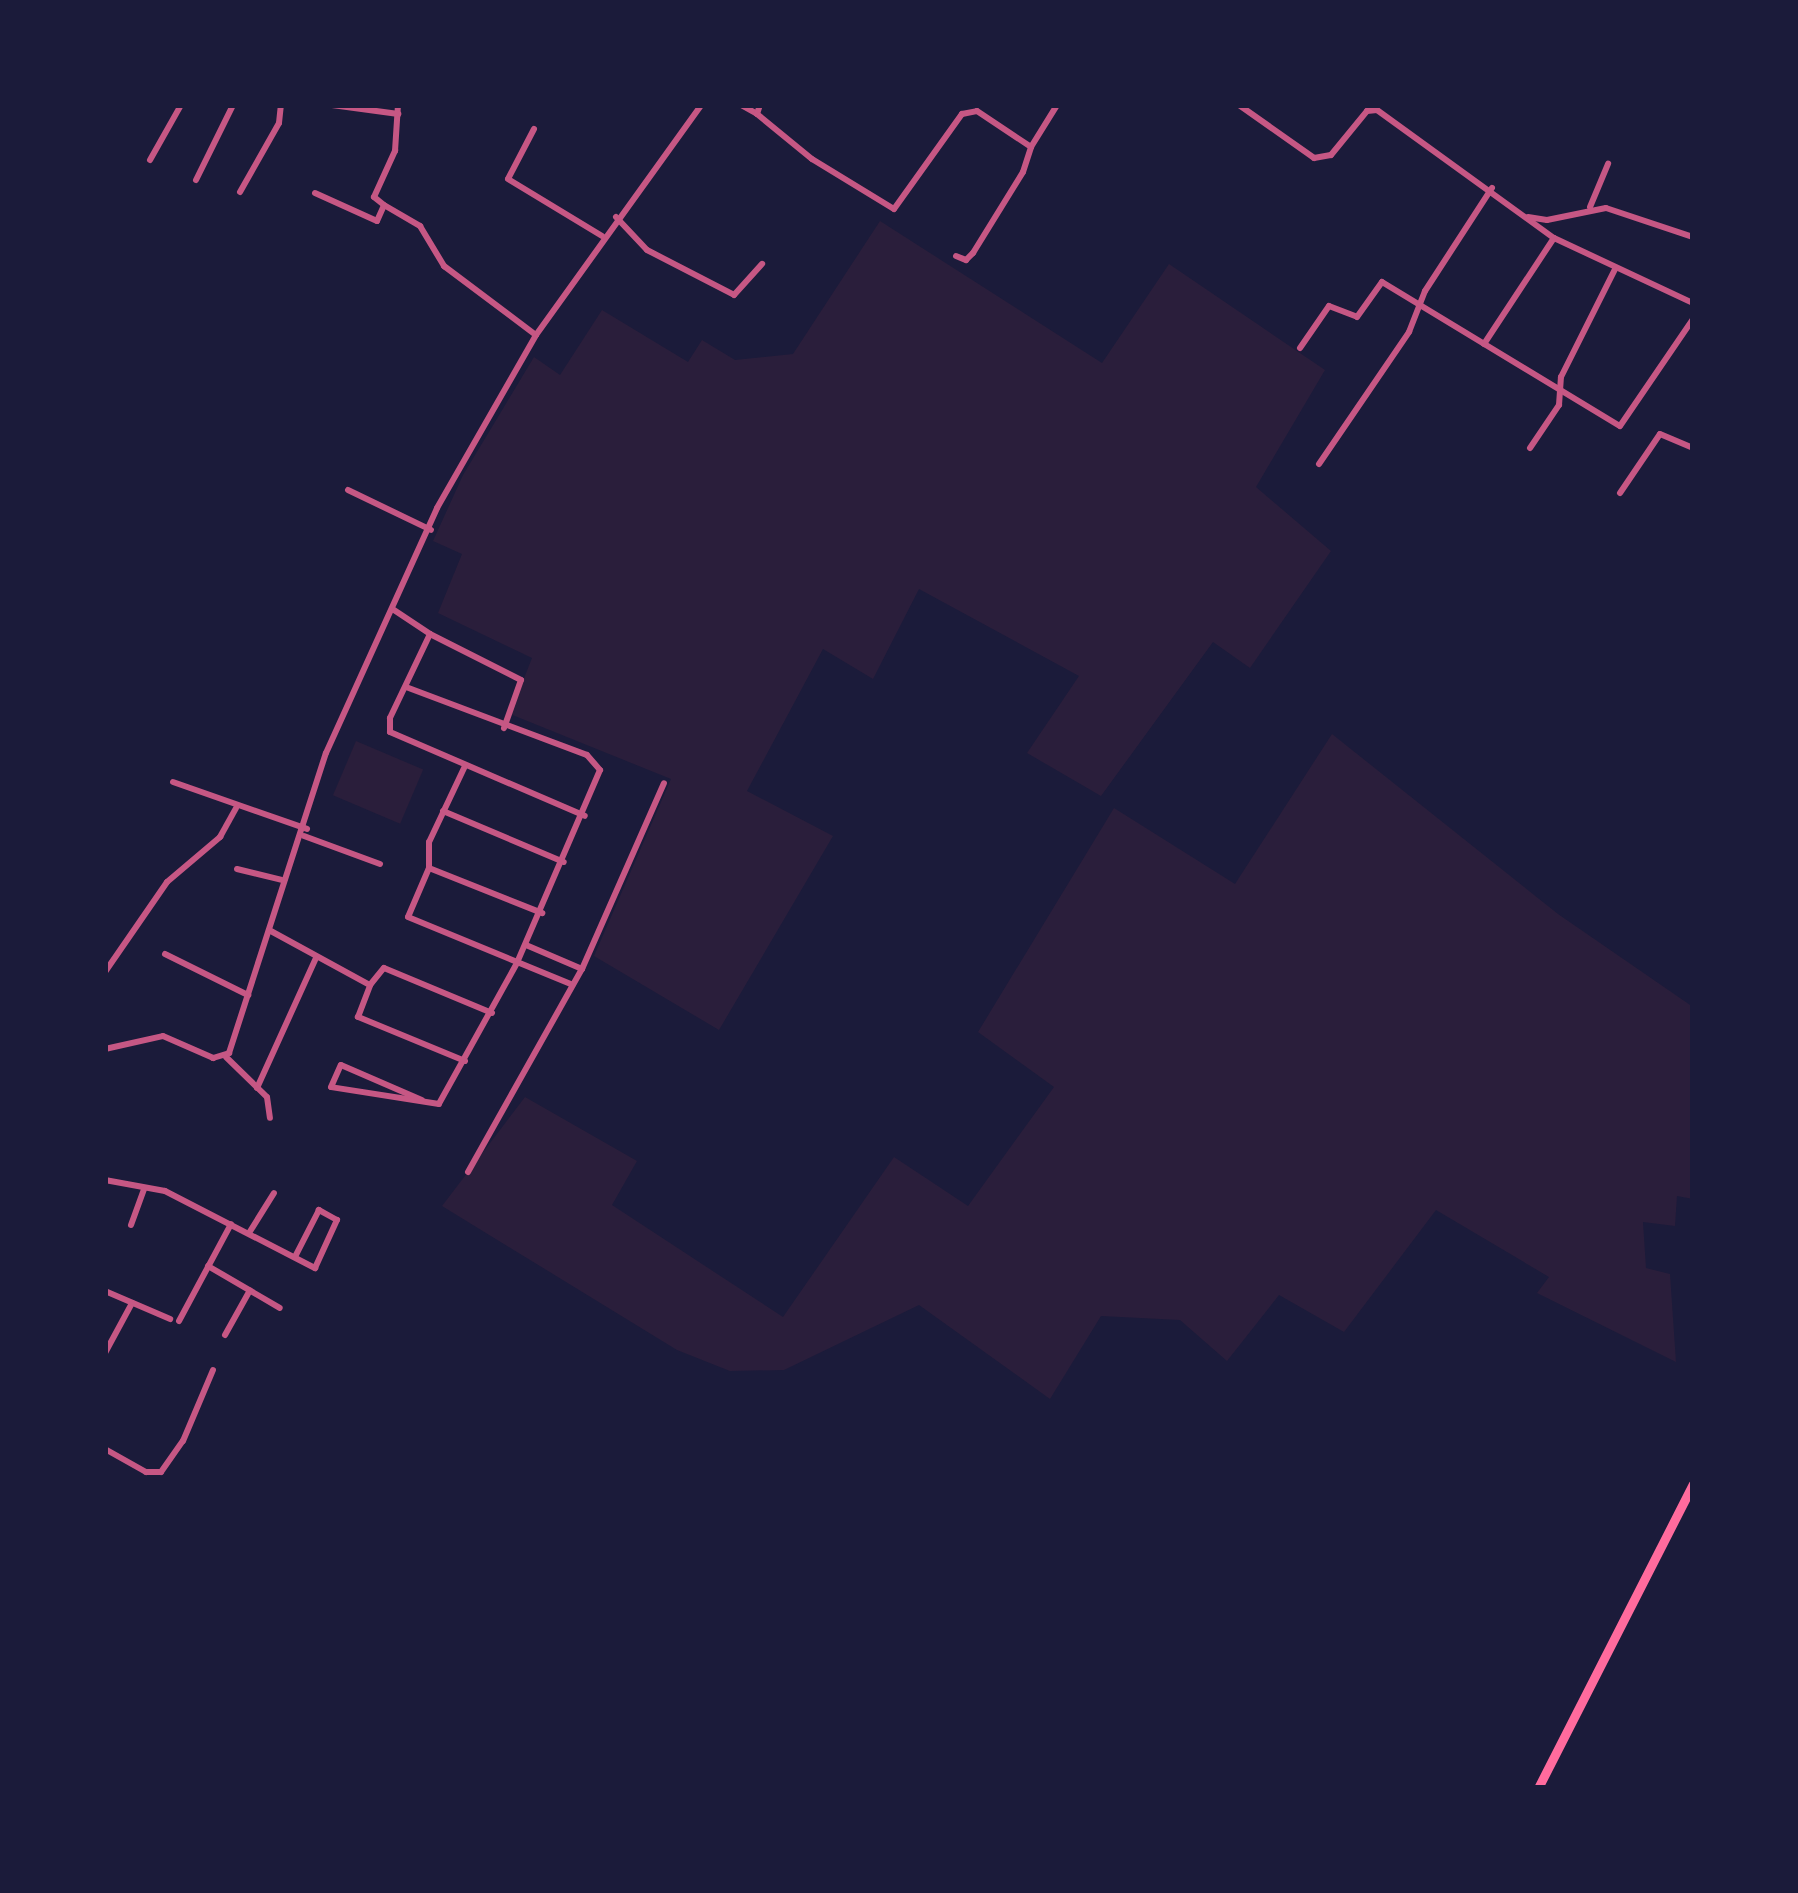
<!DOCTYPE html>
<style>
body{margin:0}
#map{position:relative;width:1798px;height:1893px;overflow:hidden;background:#1b1b3a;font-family:Inter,sans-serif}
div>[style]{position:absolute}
.green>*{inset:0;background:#2a1e3b;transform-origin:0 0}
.minor>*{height:6px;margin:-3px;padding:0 3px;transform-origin:3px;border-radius:3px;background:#c65784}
.secondary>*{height:9px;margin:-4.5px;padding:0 4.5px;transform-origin:4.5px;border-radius:4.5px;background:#ff6b9d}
span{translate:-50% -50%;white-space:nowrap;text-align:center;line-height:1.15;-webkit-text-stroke:9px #1b1b3a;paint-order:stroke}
.frame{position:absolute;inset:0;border:108px solid #1b1b3a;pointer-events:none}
</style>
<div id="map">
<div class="green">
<div style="clip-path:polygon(880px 221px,1102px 363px,1169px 264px,1325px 370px,1256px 487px,1331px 551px,1250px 668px,1213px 642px,1101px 796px,1027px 753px,1079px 676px,919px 589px,873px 679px,823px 649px,747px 791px,833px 836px,719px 1030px,594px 956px,671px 779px,510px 714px,532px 658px,438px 613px,462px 554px,433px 541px,463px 475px,534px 357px,560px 375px,602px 310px,688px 362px,702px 340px,735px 360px,793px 354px)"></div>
<div style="clip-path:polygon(1332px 734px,1558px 914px,1693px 1007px,1693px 1199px,1677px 1196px,1675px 1226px,1643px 1222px,1646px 1268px,1670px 1274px,1676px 1362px,1537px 1293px,1549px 1277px,1436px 1210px,1344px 1332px,1279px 1295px,1227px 1361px,1180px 1320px,1101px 1316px,1050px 1399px,919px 1305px,784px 1370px,730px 1371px,677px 1350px,442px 1206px,525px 1097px,637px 1161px,612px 1205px,783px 1317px,894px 1157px,968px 1206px,1054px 1087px,978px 1032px,1114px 808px,1235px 884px)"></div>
<div style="left:356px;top:741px;width:73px;height:59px;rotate:23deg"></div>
</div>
<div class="minor">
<div style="left:332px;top:105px;width:67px;rotate:7.8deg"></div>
<div style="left:741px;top:105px;width:18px;rotate:29deg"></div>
<div style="left:757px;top:114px;width:9px;rotate:-72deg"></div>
<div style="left:1239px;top:105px;width:92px;rotate:35.2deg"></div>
<div style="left:1314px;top:158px;width:17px;rotate:-10deg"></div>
<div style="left:1331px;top:155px;width:57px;rotate:-50.7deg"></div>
<div style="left:1367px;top:111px;width:10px;rotate:-6deg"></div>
<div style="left:1377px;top:110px;width:218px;rotate:35.9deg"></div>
<div style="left:1554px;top:238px;width:153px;rotate:25.1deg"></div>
<div style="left:757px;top:114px;width:71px;rotate:39.3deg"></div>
<div style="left:812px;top:159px;width:96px;rotate:31.4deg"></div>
<div style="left:894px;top:209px;width:117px;rotate:-54.4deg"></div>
<div style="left:962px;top:114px;width:15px;rotate:-11deg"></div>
<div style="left:977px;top:111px;width:65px;rotate:33.7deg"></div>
<div style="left:1031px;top:147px;width:49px;rotate:-58.2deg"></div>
<div style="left:534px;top:129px;width:56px;rotate:117.5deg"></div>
<div style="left:508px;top:179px;width:110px;rotate:31.2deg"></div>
<div style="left:150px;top:160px;width:63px;rotate:-60.6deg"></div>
<div style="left:196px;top:180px;width:84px;rotate:-63.7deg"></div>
<div style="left:240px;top:192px;width:79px;rotate:-60.5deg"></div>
<div style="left:279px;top:123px;width:18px;rotate:-84deg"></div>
<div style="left:315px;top:193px;width:68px;rotate:24.3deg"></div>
<div style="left:377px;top:221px;width:17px;rotate:-66deg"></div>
<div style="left:384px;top:205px;width:13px;rotate:-141deg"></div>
<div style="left:374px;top:197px;width:51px;rotate:-65.5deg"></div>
<div style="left:395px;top:151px;width:46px;rotate:-86.3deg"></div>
<div style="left:384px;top:205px;width:42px;rotate:30.3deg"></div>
<div style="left:420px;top:226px;width:47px;rotate:59deg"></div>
<div style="left:444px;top:266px;width:115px;rotate:36.9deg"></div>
<div style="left:1590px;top:207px;width:47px;rotate:-67.3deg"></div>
<div style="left:616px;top:217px;width:45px;rotate:46.8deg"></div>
<div style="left:647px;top:250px;width:98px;rotate:27.3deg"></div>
<div style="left:734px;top:295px;width:42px;rotate:-47.9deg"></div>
<div style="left:1528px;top:217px;width:19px;rotate:9deg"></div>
<div style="left:1547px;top:220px;width:60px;rotate:-11.5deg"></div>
<div style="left:1606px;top:208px;width:92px;rotate:18.4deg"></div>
<div style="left:956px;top:256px;width:11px;rotate:22deg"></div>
<div style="left:966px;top:260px;width:10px;rotate:-45deg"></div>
<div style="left:973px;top:253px;width:95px;rotate:-58.3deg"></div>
<div style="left:1023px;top:172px;width:26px;rotate:-72deg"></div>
<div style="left:1484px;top:344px;width:127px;rotate:-56.6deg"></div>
<div style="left:1300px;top:348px;width:51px;rotate:-55.4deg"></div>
<div style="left:1329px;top:306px;width:30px;rotate:21deg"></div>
<div style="left:1357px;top:317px;width:43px;rotate:-54.5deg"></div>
<div style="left:1382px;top:282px;width:278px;rotate:31.2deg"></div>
<div style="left:1620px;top:426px;width:130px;rotate:-55.7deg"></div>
<div style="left:1530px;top:448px;width:52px;rotate:-56deg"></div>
<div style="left:1559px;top:405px;width:28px;rotate:-86deg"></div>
<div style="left:1561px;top:377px;width:121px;rotate:-63.4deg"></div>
<div style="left:1319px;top:464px;width:160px;rotate:-55.7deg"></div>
<div style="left:1409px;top:332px;width:44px;rotate:-68.7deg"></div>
<div style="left:1425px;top:291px;width:123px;rotate:-57deg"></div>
<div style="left:348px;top:490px;width:92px;rotate:25.7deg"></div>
<div style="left:1620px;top:493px;width:71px;rotate:-55.9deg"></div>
<div style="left:1660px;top:434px;width:36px;rotate:23deg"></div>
<div style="left:394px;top:610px;width:43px;rotate:33.7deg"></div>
<div style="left:430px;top:634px;width:93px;rotate:115.5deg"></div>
<div style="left:390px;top:718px;width:14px;rotate:90deg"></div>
<div style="left:390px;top:732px;width:212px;rotate:23.3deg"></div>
<div style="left:430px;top:634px;width:102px;rotate:26.8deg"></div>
<div style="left:521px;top:680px;width:51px;rotate:109.5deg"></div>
<div style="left:406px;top:687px;width:193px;rotate:20.6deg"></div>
<div style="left:587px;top:755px;width:20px;rotate:49deg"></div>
<div style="left:600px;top:770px;width:210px;rotate:113.3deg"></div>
<div style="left:517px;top:963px;width:161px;rotate:119deg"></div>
<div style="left:439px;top:1104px;width:109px;rotate:-171.1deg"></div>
<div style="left:331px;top:1087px;width:24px;rotate:-66deg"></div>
<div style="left:341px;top:1065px;width:88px;rotate:23.4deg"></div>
<div style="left:465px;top:766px;width:84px;rotate:115.3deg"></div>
<div style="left:429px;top:842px;width:26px;rotate:90deg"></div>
<div style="left:429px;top:868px;width:122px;rotate:21.7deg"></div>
<div style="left:173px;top:782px;width:142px;rotate:19.3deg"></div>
<div style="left:443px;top:811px;width:131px;rotate:22.9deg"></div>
<div style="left:304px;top:836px;width:81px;rotate:20.2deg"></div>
<div style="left:429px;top:868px;width:53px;rotate:113.2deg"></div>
<div style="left:408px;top:917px;width:178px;rotate:22.4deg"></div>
<div style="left:237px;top:869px;width:46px;rotate:13.7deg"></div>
<div style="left:269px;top:930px;width:115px;rotate:28.6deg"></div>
<div style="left:526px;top:945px;width:61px;rotate:23.2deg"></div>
<div style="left:165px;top:954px;width:93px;rotate:26.3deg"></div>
<div style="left:105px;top:972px;width:109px;rotate:-55.4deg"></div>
<div style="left:167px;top:882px;width:70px;rotate:-40.3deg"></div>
<div style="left:220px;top:837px;width:33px;rotate:-61deg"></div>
<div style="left:105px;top:1049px;width:59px;rotate:-12.6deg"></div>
<div style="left:163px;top:1036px;width:55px;rotate:23.7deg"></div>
<div style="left:213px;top:1058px;width:17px;rotate:-17deg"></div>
<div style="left:229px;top:1053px;width:315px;rotate:-72.1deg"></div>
<div style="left:326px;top:753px;width:269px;rotate:-65.6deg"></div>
<div style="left:437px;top:508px;width:199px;rotate:-60.2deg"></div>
<div style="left:536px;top:335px;width:283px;rotate:-54.3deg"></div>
<div style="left:226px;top:1057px;width:57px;rotate:44.3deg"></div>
<div style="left:267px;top:1097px;width:21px;rotate:82deg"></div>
<div style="left:465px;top:1061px;width:116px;rotate:-157.6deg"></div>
<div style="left:358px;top:1017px;width:34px;rotate:-69deg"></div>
<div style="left:370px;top:985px;width:22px;rotate:-51deg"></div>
<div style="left:384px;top:968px;width:117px;rotate:22.6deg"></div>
<div style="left:257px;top:1088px;width:143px;rotate:-65.6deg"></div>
<div style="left:468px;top:1172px;width:233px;rotate:-60.7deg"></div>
<div style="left:582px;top:969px;width:203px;rotate:-66.2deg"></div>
<div style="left:105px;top:1180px;width:61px;rotate:10.4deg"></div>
<div style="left:165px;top:1191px;width:169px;rotate:27.2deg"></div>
<div style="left:315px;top:1268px;width:53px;rotate:-65.4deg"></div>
<div style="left:337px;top:1220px;width:21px;rotate:-151deg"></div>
<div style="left:319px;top:1210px;width:53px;rotate:117.1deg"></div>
<div style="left:131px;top:1225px;width:38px;rotate:-70deg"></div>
<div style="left:249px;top:1233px;width:47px;rotate:-58deg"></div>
<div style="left:208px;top:1266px;width:83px;rotate:30.3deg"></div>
<div style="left:105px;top:1291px;width:71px;rotate:23.3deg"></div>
<div style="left:179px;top:1321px;width:110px;rotate:-61.8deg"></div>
<div style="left:225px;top:1335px;width:51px;rotate:-60.9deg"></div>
<div style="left:105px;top:1353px;width:57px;rotate:-61.6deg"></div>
<div style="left:105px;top:1449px;width:47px;rotate:29.3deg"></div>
<div style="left:146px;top:1472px;width:15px"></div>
<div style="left:161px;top:1472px;width:38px;rotate:-55deg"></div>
<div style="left:183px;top:1441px;width:77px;rotate:-67.1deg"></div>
</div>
<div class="secondary">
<div style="left:1538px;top:1788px;width:341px;rotate:-63deg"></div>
</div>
<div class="frame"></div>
</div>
